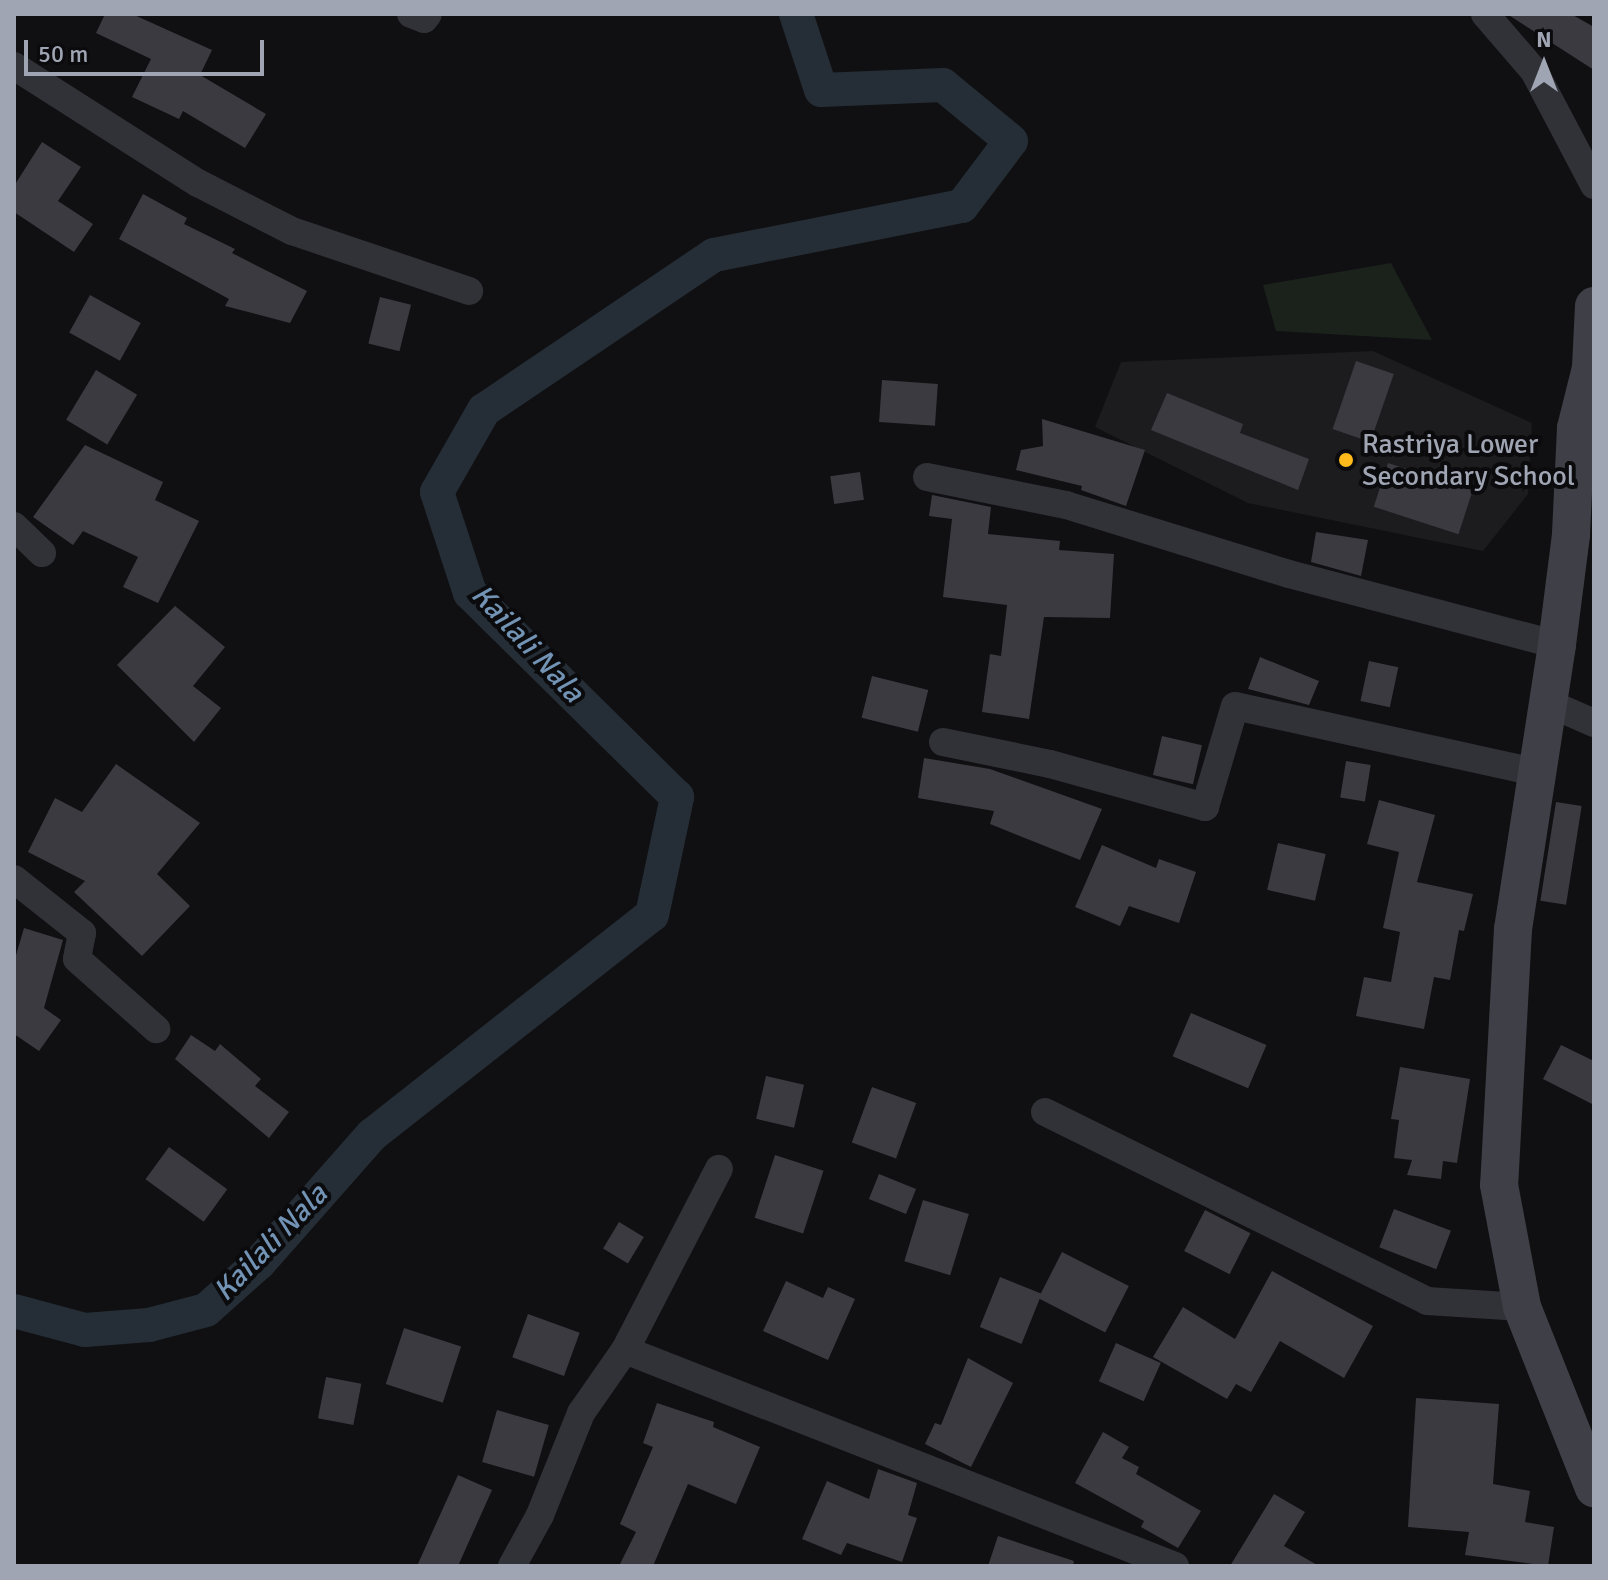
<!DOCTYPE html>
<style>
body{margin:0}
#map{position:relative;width:1608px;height:1580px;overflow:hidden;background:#101012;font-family:Signika,sans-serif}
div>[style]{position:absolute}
.built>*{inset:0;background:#1c1c1f}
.green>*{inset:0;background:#1a221b}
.canal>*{height:34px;margin:-17px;padding:0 17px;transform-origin:17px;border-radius:17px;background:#252e36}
.building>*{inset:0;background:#3a3a40;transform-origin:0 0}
.street>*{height:28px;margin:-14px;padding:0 14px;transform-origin:14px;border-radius:14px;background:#313237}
.secondary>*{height:38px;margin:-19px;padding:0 19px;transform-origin:19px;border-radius:19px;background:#3f4047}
.dots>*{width:22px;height:22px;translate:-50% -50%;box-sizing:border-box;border:4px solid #0b0b0d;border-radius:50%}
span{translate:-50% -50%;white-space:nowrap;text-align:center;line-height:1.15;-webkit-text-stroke:8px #0b0b0d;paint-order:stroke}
.poi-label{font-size:28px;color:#a0a5b4}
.left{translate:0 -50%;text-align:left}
.water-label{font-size:30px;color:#7293b4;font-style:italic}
.frame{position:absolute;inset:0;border:16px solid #a0a5b4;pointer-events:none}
.north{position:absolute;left:1504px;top:24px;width:80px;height:80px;-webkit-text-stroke:6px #0b0b0d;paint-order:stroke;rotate:0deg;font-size:22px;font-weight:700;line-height:32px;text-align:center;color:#a0a5b4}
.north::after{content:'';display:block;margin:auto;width:28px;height:36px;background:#a0a5b4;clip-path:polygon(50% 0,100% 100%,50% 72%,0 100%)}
.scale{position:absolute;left:24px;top:40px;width:240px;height:36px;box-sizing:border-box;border:4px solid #a0a5b4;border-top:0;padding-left:10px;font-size:24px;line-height:28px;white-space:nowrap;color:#a0a5b4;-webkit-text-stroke:6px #0b0b0d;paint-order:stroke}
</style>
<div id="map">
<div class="built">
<div style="clip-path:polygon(1373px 351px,1532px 423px,1528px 494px,1483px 551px,1248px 503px,1095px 427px,1121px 362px)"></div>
</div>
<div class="green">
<div style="clip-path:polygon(1391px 263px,1432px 340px,1276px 331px,1263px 285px)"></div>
</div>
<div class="canal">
<div style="left:14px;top:1311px;width:73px;rotate:15deg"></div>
<div style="left:85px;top:1330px;width:64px;rotate:-4.5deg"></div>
<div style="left:149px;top:1325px;width:59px;rotate:-14.7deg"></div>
<div style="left:206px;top:1310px;width:71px;rotate:-41.6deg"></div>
<div style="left:259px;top:1263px;width:171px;rotate:-48.6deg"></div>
<div style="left:372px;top:1135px;width:356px;rotate:-38.2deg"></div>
<div style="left:652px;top:915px;width:121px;rotate:-78deg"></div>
<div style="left:677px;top:797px;width:291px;rotate:-135.4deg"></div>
<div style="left:470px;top:593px;width:106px;rotate:-108.1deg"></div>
<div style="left:437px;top:492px;width:95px;rotate:-60.2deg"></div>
<div style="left:484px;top:410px;width:277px;rotate:-34deg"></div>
<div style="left:714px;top:255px;width:253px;rotate:-11.2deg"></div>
<div style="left:962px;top:206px;width:81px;rotate:-53deg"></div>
<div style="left:1011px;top:141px;width:88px;rotate:-140.5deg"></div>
<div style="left:943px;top:85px;width:122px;rotate:177.7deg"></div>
<div style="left:821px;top:90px;width:80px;rotate:-108.2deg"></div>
</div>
<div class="building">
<div style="clip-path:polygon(105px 14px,132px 14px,212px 50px,200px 75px,266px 114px,245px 148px,183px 111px,179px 119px,132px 97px,151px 59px,96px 33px)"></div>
<div style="clip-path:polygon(1507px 14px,1571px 14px,1594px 27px,1594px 70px)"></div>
<div style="clip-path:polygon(42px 142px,81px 167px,58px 201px,93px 224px,74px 252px,14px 212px,14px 186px)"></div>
<div style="clip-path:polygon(143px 194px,187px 218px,184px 224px,235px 249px,232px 253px,307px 291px,290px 323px,225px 306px,229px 299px,119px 239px)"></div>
<div style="left:90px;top:295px;width:58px;height:43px;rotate:29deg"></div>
<div style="left:380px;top:297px;width:32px;height:48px;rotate:14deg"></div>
<div style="left:1356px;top:361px;width:40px;height:72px;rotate:19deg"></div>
<div style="left:96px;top:370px;width:48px;height:58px;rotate:31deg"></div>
<div style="left:882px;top:380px;width:56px;height:42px;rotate:4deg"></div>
<div style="clip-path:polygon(1167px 393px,1243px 424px,1240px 433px,1309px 459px,1298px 490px,1151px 430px)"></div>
<div style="clip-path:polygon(1042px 419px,1145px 450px,1126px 506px,1081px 490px,1082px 486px,1016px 470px,1021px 450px,1043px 446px)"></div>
<div style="clip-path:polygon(85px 445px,163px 482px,155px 500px,199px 521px,158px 603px,123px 587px,138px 557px,83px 531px,73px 545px,33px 517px)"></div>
<div style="left:1388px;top:463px;width:89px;height:46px;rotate:18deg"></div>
<div style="left:860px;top:472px;width:28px;height:30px;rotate:82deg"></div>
<div style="clip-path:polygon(932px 495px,991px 507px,988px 534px,1060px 541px,1059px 550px,1114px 554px,1110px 618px,1044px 617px,1029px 719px,982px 712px,990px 654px,1001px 656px,1007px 605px,943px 597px,952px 519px,929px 516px)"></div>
<div style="clip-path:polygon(1316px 532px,1368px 540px,1361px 576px,1311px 562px)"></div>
<div style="clip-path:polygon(175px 606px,225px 647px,193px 686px,221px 708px,194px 742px,117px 665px)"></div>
<div style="clip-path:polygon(1260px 657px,1319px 681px,1309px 705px,1248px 689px)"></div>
<div style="left:1369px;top:661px;width:30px;height:41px;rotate:12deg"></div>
<div style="left:872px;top:676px;width:58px;height:43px;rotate:14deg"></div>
<div style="left:1162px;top:736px;width:41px;height:40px;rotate:13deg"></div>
<div style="clip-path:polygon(924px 758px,990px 769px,1102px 809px,1080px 860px,990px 824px,994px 811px,918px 798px)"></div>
<div style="left:1346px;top:761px;width:25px;height:37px;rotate:9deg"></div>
<div style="clip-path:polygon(116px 764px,200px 823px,157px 874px,190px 906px,142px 956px,74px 892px,85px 881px,28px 852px,55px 798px,82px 812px)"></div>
<div style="clip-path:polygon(1379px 800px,1435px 815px,1417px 882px,1473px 894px,1464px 931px,1459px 930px,1450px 980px,1434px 977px,1424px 1029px,1356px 1016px,1364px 977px,1391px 982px,1400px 932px,1383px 928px,1399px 852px,1367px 844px)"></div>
<div style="left:1556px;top:802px;width:26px;height:100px;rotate:9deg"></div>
<div style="left:1278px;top:843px;width:49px;height:48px;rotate:13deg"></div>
<div style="clip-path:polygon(1102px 845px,1156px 868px,1159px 859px,1196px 872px,1179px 923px,1129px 906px,1120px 926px,1075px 907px)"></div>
<div style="clip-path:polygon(24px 928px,63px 940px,44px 1008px,61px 1020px,39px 1051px,14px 1034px,14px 962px)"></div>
<div style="left:1191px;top:1013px;width:82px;height:47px;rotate:23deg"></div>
<div style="clip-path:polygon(191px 1035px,215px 1051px,220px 1044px,261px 1079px,255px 1086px,289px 1112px,269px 1138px,175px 1059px)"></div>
<div style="clip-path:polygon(1561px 1045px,1594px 1061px,1594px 1105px,1543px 1079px)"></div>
<div style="clip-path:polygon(1400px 1067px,1470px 1079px,1457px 1163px,1443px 1161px,1441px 1179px,1407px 1175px,1412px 1160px,1394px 1158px,1399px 1120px,1391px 1119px)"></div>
<div style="left:766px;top:1076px;width:39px;height:44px;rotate:13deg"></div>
<div style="left:872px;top:1087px;width:47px;height:59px;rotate:20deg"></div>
<div style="left:169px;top:1147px;width:72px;height:40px;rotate:36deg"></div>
<div style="left:775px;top:1155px;width:51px;height:66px;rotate:18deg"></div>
<div style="left:879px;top:1174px;width:40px;height:27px;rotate:22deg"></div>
<div style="left:923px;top:1200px;width:48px;height:64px;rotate:17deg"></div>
<div style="left:1394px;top:1209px;width:61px;height:41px;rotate:21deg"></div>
<div style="left:1205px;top:1210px;width:51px;height:46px;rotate:27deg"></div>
<div style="left:619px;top:1222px;width:29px;height:31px;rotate:31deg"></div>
<div style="left:1062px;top:1252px;width:75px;height:52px;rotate:27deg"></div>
<div style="clip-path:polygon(1272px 1271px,1373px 1326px,1344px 1378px,1280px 1341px,1251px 1392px,1236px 1384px,1227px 1399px,1153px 1357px,1183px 1307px,1235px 1339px)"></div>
<div style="left:1000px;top:1277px;width:45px;height:54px;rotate:22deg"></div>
<div style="clip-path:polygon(786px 1281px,823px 1298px,828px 1287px,855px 1299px,828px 1360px,763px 1331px)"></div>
<div style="left:528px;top:1314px;width:55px;height:46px;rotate:20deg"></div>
<div style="left:404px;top:1328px;width:60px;height:59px;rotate:18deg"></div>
<div style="left:1116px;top:1343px;width:49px;height:42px;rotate:24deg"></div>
<div style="clip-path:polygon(968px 1358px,1013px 1383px,971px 1467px,925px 1444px,935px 1423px,941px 1425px)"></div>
<div style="left:326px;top:1377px;width:36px;height:42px;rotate:11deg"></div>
<div style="clip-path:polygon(1416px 1398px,1499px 1404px,1493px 1484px,1530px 1491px,1525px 1522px,1554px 1527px,1548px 1566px,1465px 1555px,1469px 1532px,1408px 1527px)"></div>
<div style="clip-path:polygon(657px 1403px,714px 1422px,713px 1427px,760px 1447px,736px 1504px,688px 1484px,653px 1566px,619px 1566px,636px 1532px,620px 1524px,653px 1447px,643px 1443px)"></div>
<div style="left:497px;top:1410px;width:54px;height:54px;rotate:16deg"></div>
<div style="clip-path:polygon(1103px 1432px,1129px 1447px,1122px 1458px,1139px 1467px,1136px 1474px,1201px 1511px,1178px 1548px,1141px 1527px,1144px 1521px,1075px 1483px)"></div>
<div style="clip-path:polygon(878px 1469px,917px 1483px,908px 1515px,917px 1518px,902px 1562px,847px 1543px,841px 1555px,802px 1539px,827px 1481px,869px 1499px)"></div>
<div style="clip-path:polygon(458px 1475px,492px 1490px,458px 1566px,417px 1566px)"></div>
<div style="clip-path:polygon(1274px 1494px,1305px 1512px,1284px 1546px,1319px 1566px,1230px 1566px)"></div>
<div style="clip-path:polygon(998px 1536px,1074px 1561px,1073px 1566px,988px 1566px)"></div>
</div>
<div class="street">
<div style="left:411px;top:14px;width:14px;rotate:21deg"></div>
<div style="left:424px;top:19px;width:6px;rotate:-51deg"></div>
<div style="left:1485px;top:14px;width:75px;rotate:49.3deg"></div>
<div style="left:1534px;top:71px;width:129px;rotate:62.2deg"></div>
<div style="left:14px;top:66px;width:218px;rotate:32.5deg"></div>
<div style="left:198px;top:183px;width:106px;rotate:27.1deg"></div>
<div style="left:292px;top:231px;width:187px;rotate:18.7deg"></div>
<div style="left:927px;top:477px;width:142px;rotate:11.4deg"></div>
<div style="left:1066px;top:505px;width:233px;rotate:17.2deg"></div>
<div style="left:1289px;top:574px;width:277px;rotate:14.8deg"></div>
<div style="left:14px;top:526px;width:39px;rotate:44deg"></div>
<div style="left:1546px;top:702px;width:52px;rotate:23.6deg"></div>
<div style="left:943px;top:742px;width:109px;rotate:11.6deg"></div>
<div style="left:1050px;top:764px;width:161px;rotate:15.5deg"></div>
<div style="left:1205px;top:807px;width:105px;rotate:-73.5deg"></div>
<div style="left:1235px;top:706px;width:308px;rotate:12.4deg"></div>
<div style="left:14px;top:879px;width:87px;rotate:38.5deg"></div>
<div style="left:82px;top:933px;width:26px;rotate:101deg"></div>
<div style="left:77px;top:959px;width:106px;rotate:41.5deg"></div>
<div style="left:1045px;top:1112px;width:426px;rotate:26.3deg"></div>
<div style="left:1427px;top:1301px;width:95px;rotate:3.6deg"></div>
<div style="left:625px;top:1350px;width:591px;rotate:21.44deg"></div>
<div style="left:512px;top:1566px;width:58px;rotate:-61.2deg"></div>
<div style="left:540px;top:1515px;width:110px;rotate:-68.1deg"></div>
<div style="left:581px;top:1413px;width:77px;rotate:-55.1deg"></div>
<div style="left:625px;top:1350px;width:204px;rotate:-62.6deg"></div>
</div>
<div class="secondary">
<div style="left:1594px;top:306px;width:62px;rotate:92.8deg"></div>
<div style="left:1591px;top:368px;width:62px;rotate:104deg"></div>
<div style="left:1576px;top:428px;width:107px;rotate:92.7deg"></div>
<div style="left:1571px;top:535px;width:111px;rotate:97.3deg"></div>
<div style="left:1557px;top:645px;width:287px;rotate:98.8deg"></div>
<div style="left:1513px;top:929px;width:256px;rotate:93.1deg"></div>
<div style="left:1499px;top:1185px;width:124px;rotate:79.3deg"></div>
<div style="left:1522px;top:1307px;width:195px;rotate:68.3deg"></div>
</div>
<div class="dots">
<div style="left:1346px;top:460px;background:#ffbb1b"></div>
</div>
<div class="poi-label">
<span class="left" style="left:1362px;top:460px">Rastriya Lower<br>Secondary School</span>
</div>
<div class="water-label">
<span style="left:527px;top:644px;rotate:47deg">Kailali Nala</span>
<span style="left:271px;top:1243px;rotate:-46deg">Kailali Nala</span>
</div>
<div class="frame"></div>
<div class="north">N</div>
<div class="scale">50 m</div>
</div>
